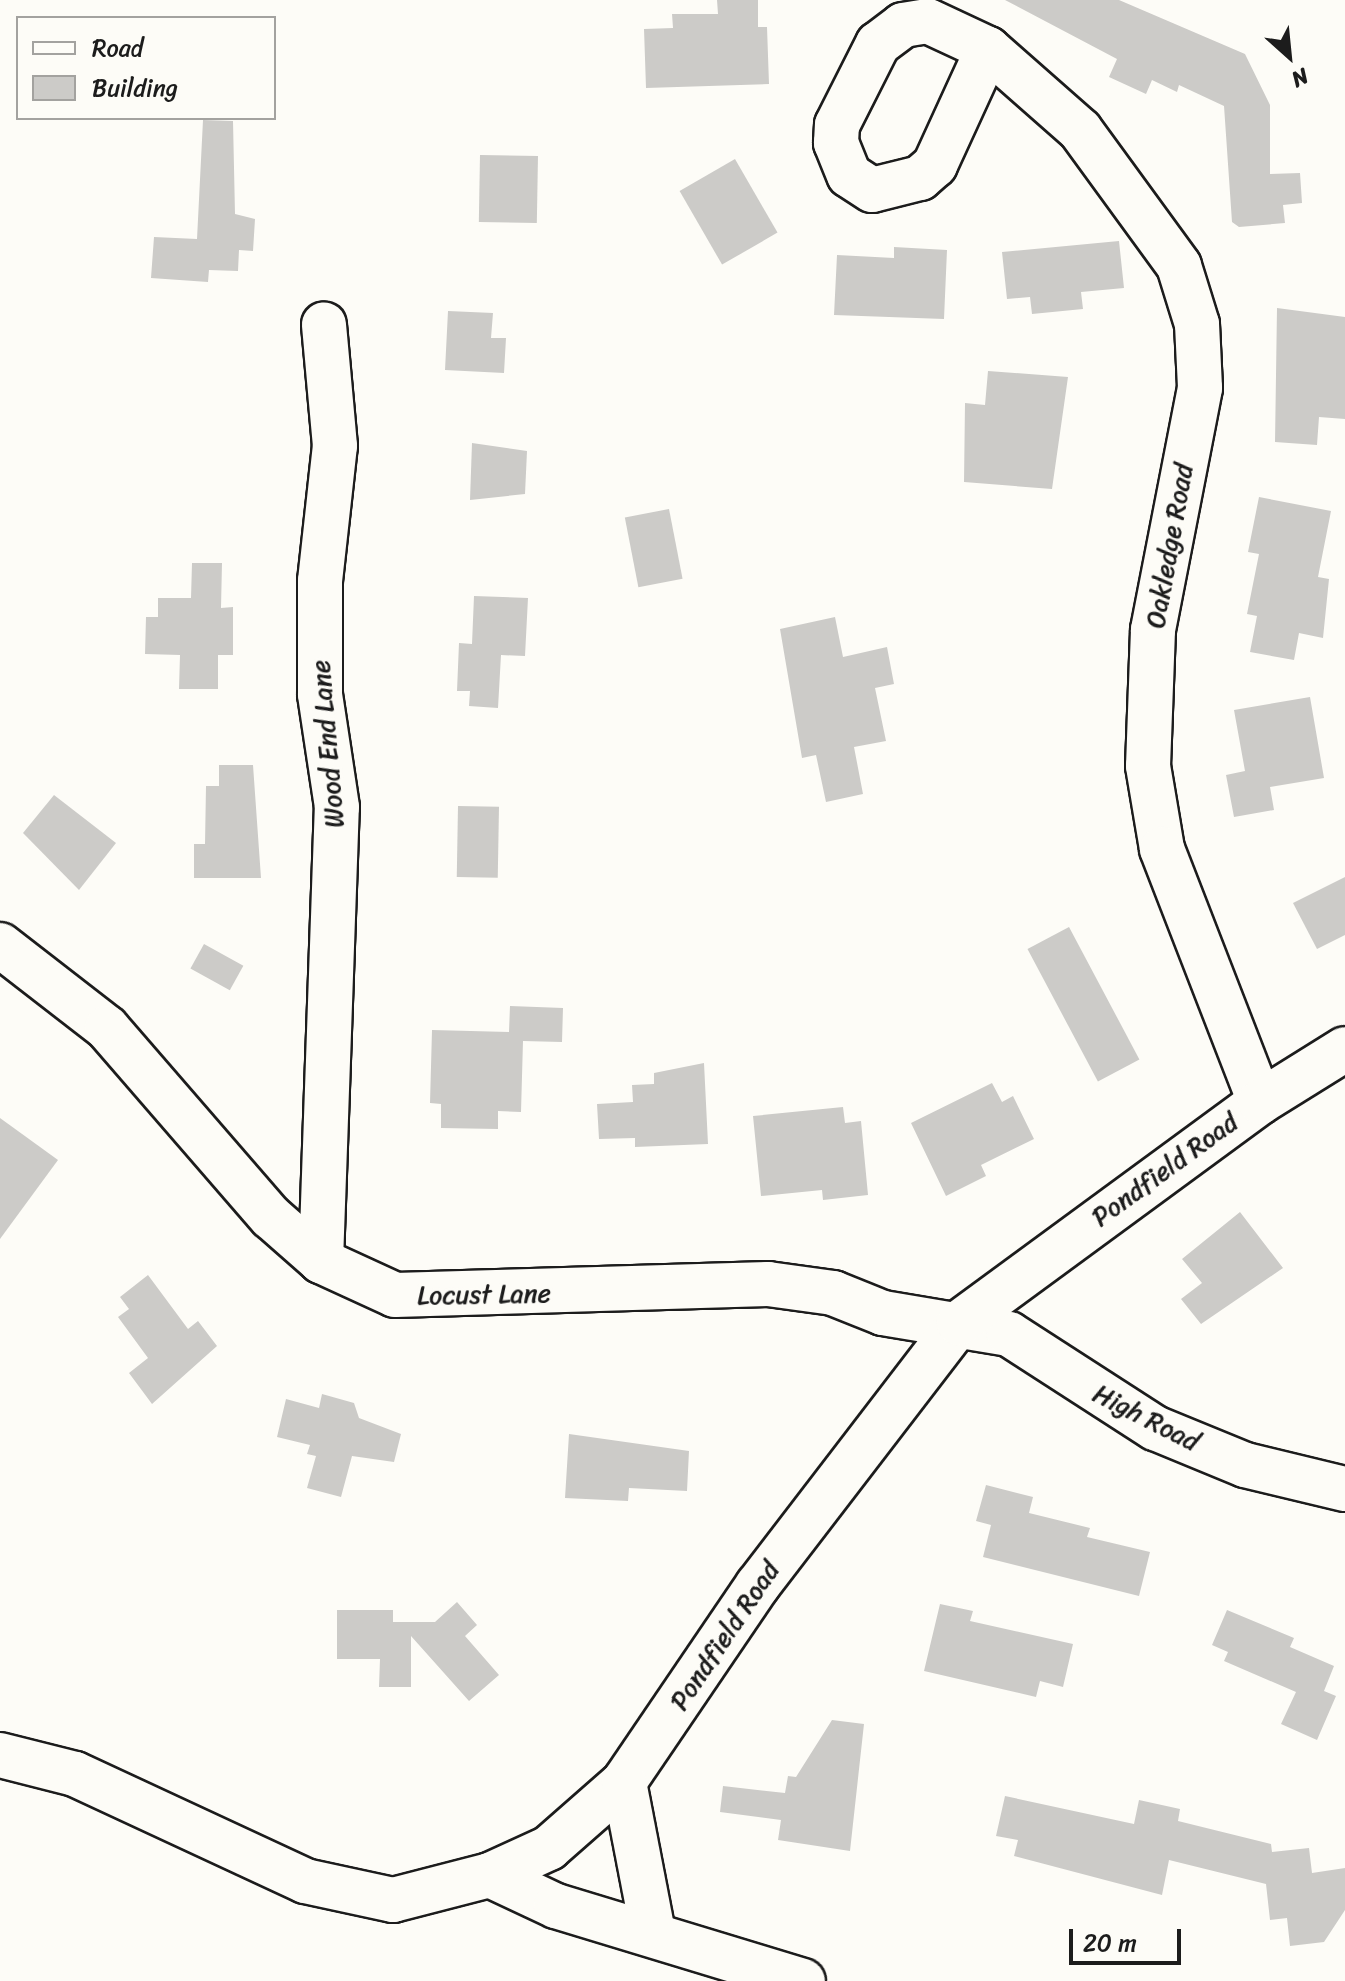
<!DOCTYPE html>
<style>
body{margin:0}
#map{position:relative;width:1345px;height:1981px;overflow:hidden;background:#fdfcf7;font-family:Sriracha,sans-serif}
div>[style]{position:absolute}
.building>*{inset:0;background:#cccbc8;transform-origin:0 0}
.roads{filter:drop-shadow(2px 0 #1c1c1c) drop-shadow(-2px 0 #1c1c1c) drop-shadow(0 2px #1c1c1c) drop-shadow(0 -2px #1c1c1c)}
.minor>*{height:44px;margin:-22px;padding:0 22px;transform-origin:22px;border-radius:22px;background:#fdfcf7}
span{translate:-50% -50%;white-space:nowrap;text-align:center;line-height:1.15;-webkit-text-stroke:6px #fdfcf7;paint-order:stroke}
.street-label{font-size:26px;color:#1c1c1c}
.legend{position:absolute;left:16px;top:16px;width:260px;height:104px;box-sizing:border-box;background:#fdfcf7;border:2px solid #a3a29f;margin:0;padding:10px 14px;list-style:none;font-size:24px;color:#1c1c1c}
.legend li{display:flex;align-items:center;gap:16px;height:40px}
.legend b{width:40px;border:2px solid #a3a29f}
.north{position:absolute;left:1249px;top:16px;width:80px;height:80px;-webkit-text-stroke:6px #fdfcf7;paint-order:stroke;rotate:153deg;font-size:22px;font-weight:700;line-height:32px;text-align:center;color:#1c1c1c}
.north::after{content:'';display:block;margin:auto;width:28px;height:36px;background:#1c1c1c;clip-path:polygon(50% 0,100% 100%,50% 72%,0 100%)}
.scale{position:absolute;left:1069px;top:1929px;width:112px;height:36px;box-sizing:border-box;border:4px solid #1c1c1c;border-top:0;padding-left:10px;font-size:24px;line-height:28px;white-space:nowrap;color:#1c1c1c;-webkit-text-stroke:6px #fdfcf7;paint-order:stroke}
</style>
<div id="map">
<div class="building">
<div style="clip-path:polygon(717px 0,758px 0,758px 27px,767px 27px,769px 84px,646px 88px,644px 29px,673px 28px,672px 14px,718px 14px)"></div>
<div style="clip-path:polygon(1005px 0,1119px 0,1245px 54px,1270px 105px,1270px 174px,1300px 173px,1302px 203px,1283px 205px,1285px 223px,1239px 227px,1232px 222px,1224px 106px,1179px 85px,1177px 92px,1152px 80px,1146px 94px,1109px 77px,1117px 59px)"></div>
<div style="clip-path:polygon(203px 120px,233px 121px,235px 214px,255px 219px,253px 251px,239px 250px,238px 271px,209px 270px,208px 282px,151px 278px,154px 237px,197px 239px)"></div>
<div style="left:480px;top:155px;width:58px;height:67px;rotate:1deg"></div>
<div style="left:735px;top:159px;width:85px;height:64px;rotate:60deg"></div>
<div style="clip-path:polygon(1119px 241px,1124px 288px,1081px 292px,1083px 309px,1032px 314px,1030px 297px,1007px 299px,1002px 252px)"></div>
<div style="clip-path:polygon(894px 247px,947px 250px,944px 319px,834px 315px,837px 255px,894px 258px)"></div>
<div style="clip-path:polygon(1277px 308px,1345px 317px,1345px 419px,1319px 417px,1317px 445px,1275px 442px)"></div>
<div style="clip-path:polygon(448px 311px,493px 313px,491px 338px,506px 338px,504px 373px,445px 370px)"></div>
<div style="clip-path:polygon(988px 371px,1068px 377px,1052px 489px,964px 482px,965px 403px,985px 405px)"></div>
<div style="clip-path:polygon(472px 443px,527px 451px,525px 494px,470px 500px)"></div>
<div style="clip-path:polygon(1259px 497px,1331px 511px,1318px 577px,1329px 579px,1323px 638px,1299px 633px,1294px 660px,1250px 652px,1257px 616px,1247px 614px,1259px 554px,1248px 552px)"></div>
<div style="left:669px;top:509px;width:71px;height:45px;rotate:79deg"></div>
<div style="clip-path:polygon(192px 563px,222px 563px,221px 608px,233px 607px,233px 655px,218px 655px,218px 689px,179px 689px,180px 655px,145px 654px,146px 617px,158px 617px,158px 598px,191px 598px)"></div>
<div style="clip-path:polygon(474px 596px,528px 598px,525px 656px,501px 655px,498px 708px,469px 706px,470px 691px,457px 691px,459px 643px,472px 644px)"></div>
<div style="clip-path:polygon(835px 617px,843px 657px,887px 647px,894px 684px,875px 688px,886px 741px,854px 747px,863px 794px,826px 802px,816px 755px,802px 758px,780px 629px)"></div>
<div style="clip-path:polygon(1310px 697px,1324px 778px,1270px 787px,1274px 810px,1234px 817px,1226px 775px,1245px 771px,1234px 710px)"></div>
<div style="clip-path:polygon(219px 765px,253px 765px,261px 878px,194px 878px,194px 844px,205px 844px,206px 786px,219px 786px)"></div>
<div style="clip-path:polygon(54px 795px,116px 843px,79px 890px,23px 833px)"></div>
<div style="left:458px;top:806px;width:41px;height:71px;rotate:1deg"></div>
<div style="clip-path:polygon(1345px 877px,1345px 935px,1317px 949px,1293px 903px)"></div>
<div style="left:1069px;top:927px;width:150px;height:47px;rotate:62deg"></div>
<div style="left:204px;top:944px;width:45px;height:28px;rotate:29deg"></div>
<div style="clip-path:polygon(510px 1006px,563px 1008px,562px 1042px,523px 1041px,521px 1112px,498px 1111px,498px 1129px,441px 1128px,441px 1104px,430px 1103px,432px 1030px,509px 1032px)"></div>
<div style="clip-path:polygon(704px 1063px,708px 1144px,635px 1147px,635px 1138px,599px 1139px,597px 1104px,633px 1102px,632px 1085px,654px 1084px,654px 1073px)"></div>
<div style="clip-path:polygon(992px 1083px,1002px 1102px,1013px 1096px,1034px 1139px,981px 1165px,986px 1176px,946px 1196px,911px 1123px)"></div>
<div style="clip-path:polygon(843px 1107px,845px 1123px,861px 1121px,868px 1195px,823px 1200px,822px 1190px,761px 1196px,753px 1116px)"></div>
<div style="clip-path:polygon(0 1118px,58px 1160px,0 1239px)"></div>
<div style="clip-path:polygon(1240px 1212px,1283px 1268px,1201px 1324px,1181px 1299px,1202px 1283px,1182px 1259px)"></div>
<div style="clip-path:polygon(148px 1275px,188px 1329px,198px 1321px,217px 1346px,152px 1404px,129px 1373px,148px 1358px,118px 1317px,129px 1309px,120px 1297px)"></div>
<div style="clip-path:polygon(322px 1394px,354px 1403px,359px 1418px,401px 1434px,394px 1462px,352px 1456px,341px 1497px,307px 1488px,316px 1456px,307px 1454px,310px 1445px,277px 1437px,286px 1399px,319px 1408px)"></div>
<div style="clip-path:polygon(569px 1434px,689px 1451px,687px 1491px,629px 1488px,628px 1501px,565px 1498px)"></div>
<div style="clip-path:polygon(986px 1485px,1033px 1497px,1029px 1513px,1090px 1528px,1087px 1537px,1150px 1552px,1139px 1596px,983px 1557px,991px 1525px,976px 1521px)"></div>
<div style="clip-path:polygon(457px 1602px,477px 1625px,465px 1636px,499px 1675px,469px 1701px,411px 1636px,411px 1687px,379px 1687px,380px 1659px,337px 1659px,337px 1610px,393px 1610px,393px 1622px,435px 1622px)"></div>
<div style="clip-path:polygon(940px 1604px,973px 1611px,970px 1621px,1073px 1644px,1063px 1687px,1040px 1681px,1036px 1697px,924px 1671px)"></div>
<div style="clip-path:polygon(1227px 1610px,1294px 1638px,1290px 1647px,1334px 1666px,1324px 1691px,1336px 1696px,1317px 1740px,1281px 1724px,1296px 1692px,1224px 1661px,1228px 1652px,1212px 1645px)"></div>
<div style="clip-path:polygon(832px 1720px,864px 1724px,850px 1851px,778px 1840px,781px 1820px,720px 1812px,723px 1786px,785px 1793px,788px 1776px,796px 1777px)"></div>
<div style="clip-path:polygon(1005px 1796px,1134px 1824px,1139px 1800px,1180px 1809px,1178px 1821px,1271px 1844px,1272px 1852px,1309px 1848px,1312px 1873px,1345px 1868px,1345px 1910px,1324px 1942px,1290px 1946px,1287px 1918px,1270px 1920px,1266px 1884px,1169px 1860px,1162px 1895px,1014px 1856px,1018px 1840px,996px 1836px)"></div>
</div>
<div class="roads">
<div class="minor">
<div style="left:988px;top:49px;width:128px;rotate:114.6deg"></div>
<div style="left:935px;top:165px;width:20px;rotate:139deg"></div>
<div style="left:920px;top:178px;width:49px;rotate:166deg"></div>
<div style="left:872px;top:190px;width:27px;rotate:-147deg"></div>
<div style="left:849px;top:175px;width:35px;rotate:-112deg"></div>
<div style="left:836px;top:143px;width:18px;rotate:-87deg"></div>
<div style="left:837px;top:125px;width:91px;rotate:-63.2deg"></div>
<div style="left:878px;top:44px;width:31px;rotate:-37deg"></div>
<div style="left:903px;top:25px;width:25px;rotate:-9deg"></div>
<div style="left:928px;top:21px;width:66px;rotate:25deg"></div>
<div style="left:988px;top:49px;width:123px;rotate:41.4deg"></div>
<div style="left:1080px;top:130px;width:168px;rotate:53.9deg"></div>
<div style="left:1179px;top:266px;width:61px;rotate:72.8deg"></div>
<div style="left:1197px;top:324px;width:64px;rotate:87.3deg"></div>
<div style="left:1200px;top:388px;width:247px;rotate:101deg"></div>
<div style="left:1153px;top:630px;width:136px;rotate:92.1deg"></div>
<div style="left:1148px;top:766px;width:84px;rotate:80.4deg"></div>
<div style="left:1162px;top:849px;width:271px;rotate:68.8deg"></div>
<div style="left:0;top:945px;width:135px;rotate:37.8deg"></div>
<div style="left:107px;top:1028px;width:250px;rotate:49.1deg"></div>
<div style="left:271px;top:1217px;width:67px;rotate:41.3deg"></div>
<div style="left:321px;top:1261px;width:81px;rotate:24.7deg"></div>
<div style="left:395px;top:1295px;width:373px;rotate:-1.7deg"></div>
<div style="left:768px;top:1284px;width:66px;rotate:7.9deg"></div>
<div style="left:833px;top:1293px;width:54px;rotate:21.8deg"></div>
<div style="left:883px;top:1313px;width:128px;rotate:9.5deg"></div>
<div style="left:1009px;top:1334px;width:174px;rotate:32.8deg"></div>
<div style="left:1155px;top:1428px;width:97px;rotate:22.3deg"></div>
<div style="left:1245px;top:1465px;width:103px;rotate:13.5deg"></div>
<div style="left:321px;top:1261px;width:454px;rotate:-88deg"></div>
<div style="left:337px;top:807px;width:114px;rotate:-98.6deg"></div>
<div style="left:320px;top:694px;width:113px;rotate:-90deg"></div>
<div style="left:320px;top:581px;width:136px;rotate:-83.7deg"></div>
<div style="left:335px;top:446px;width:122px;rotate:-95.2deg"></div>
<div style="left:0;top:1755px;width:77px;rotate:14.2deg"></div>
<div style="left:75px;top:1774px;width:254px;rotate:24.9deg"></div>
<div style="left:305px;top:1881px;width:90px;rotate:12.2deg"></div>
<div style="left:393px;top:1900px;width:100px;rotate:-14.5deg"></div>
<div style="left:490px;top:1875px;width:65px;rotate:-24.6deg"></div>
<div style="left:549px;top:1848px;width:100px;rotate:-41.3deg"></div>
<div style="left:624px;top:1782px;width:238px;rotate:-55.8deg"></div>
<div style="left:758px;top:1585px;width:330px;rotate:-52.5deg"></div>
<div style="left:959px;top:1323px;width:373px;rotate:-36.3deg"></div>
<div style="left:1260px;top:1102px;width:100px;rotate:-31.9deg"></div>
<div style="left:624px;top:1782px;width:154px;rotate:79.1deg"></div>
<div style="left:490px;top:1875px;width:73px;rotate:25.2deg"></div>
<div style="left:556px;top:1906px;width:258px;rotate:16.9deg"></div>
</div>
</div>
<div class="street-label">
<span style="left:1170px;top:546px;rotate:-80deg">Oakledge Road</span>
<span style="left:328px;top:744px;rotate:-95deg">Wood End Lane</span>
<span style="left:1165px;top:1170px;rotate:-36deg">Pondfield Road</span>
<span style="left:484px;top:1295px;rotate:-1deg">Locust Lane</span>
<span style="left:1146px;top:1418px;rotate:27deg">High Road</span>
<span style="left:725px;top:1636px;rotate:-56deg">Pondfield Road</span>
</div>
<ul class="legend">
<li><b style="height:10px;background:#fdfcf7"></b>Road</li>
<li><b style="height:22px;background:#cccbc8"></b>Building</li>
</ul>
<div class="north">N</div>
<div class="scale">20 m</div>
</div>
